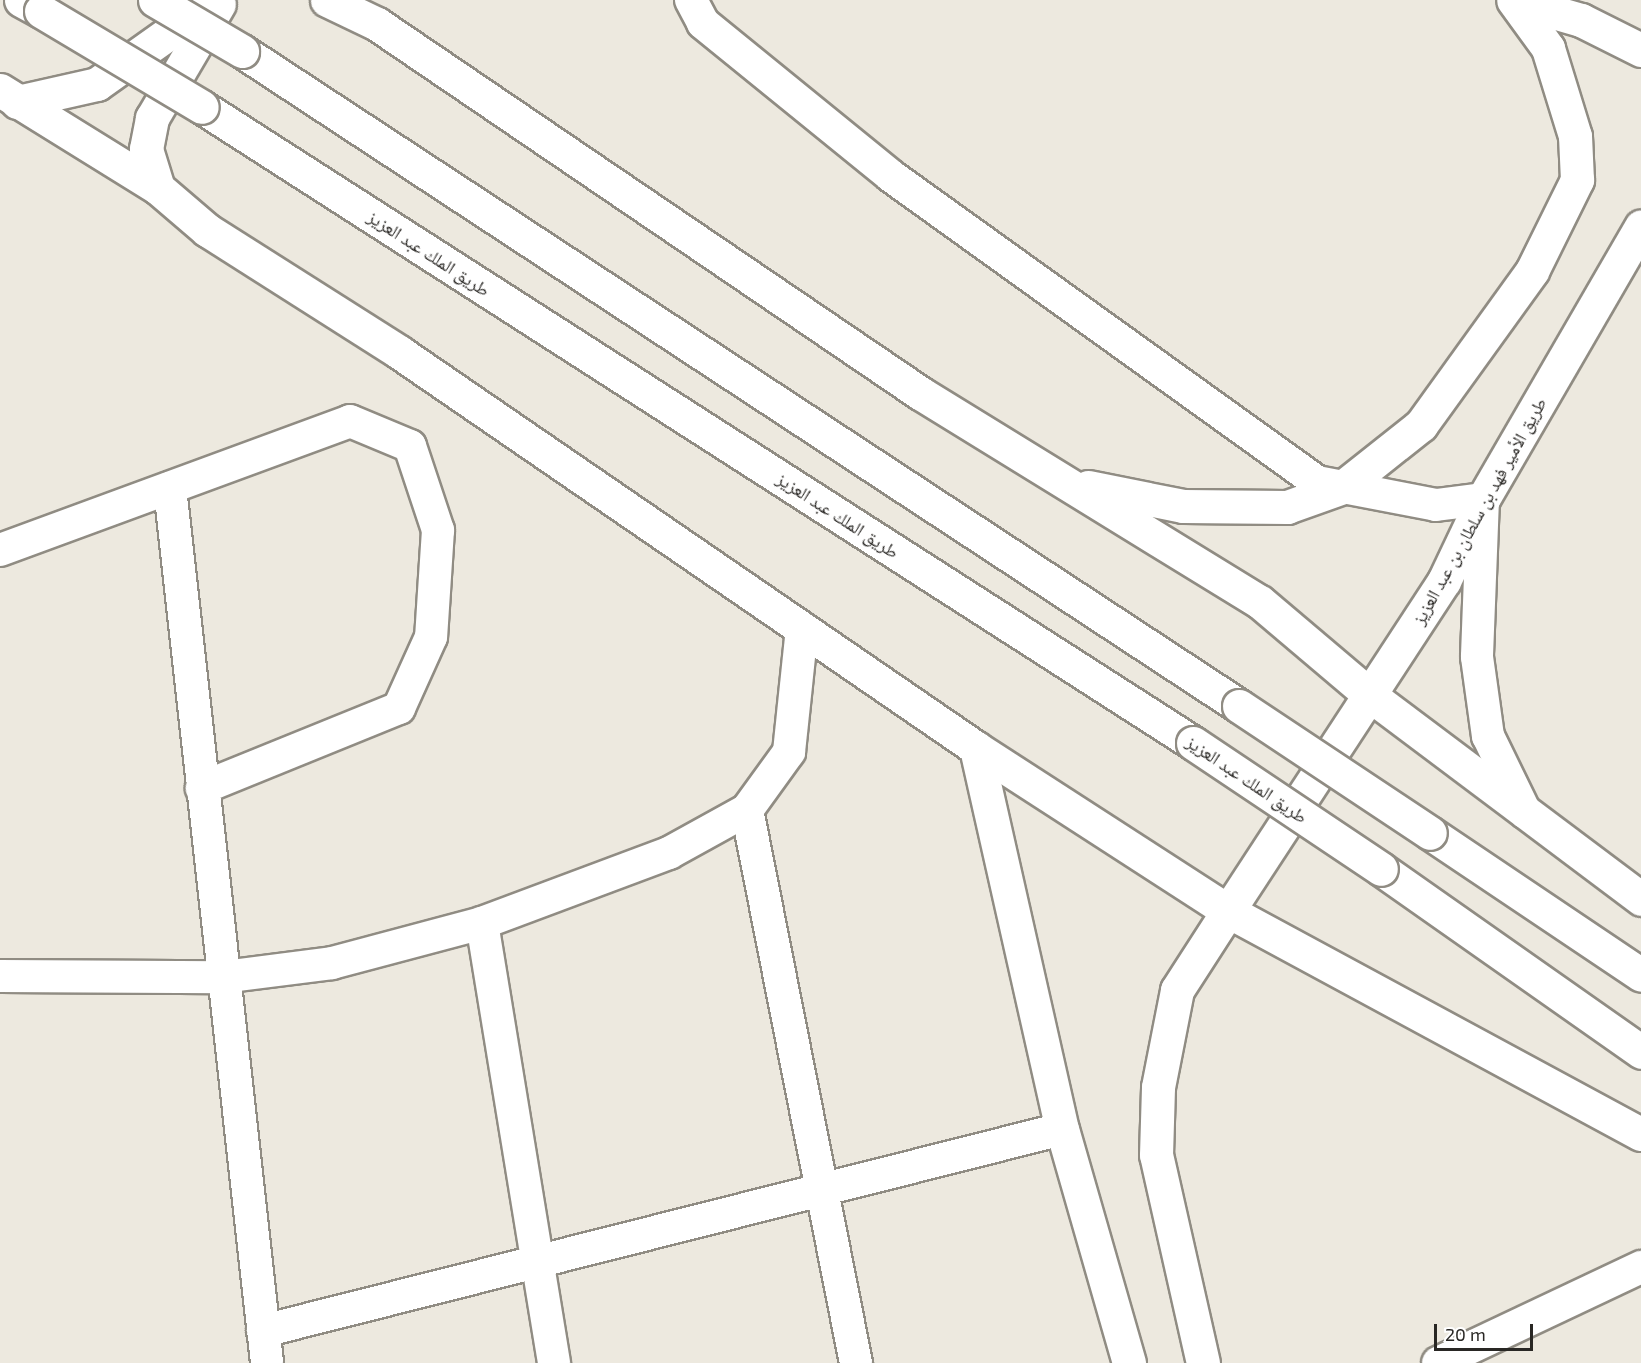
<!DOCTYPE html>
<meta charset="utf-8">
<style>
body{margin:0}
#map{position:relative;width:1641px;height:1363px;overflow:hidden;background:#ede9df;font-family:"Exo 2","Noto Naskh Arabic",sans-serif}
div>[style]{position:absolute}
.roads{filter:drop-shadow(2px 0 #908c83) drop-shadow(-2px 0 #908c83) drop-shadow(0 2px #908c83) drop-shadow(0 -2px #908c83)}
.minor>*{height:32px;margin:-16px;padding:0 16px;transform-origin:16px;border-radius:16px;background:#fff}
.tertiary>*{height:33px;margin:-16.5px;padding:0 16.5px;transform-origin:16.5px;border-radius:16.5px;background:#fff}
.primary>*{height:33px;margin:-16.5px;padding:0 16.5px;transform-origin:16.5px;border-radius:16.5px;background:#fff}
.bridges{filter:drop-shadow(2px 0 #908c83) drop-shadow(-2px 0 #908c83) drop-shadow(0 2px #908c83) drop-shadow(0 -2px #908c83)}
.primary-bridge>*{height:33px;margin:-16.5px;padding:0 16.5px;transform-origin:16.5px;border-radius:16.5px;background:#fff}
span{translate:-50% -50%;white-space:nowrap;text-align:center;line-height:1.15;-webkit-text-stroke:4.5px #fff;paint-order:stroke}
.street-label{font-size:18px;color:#292724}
.scale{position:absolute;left:1434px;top:1324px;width:99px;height:27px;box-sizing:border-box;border:3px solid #292724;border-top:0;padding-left:8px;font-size:18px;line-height:21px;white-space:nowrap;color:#292724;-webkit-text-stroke:4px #fff;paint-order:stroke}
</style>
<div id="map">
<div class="roads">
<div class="minor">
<div style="left:691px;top:0;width:26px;rotate:62deg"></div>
<div style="left:703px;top:23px;width:242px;rotate:39.1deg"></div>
<div style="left:891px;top:176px;width:525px;rotate:35.69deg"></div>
<div style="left:1317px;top:482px;width:121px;rotate:10.9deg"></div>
<div style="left:1436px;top:505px;width:47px;rotate:-7.3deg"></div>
<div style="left:1483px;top:499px;width:158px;rotate:92.2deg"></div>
<div style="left:1477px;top:657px;width:80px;rotate:82.1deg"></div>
<div style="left:1488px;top:736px;width:85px;rotate:64deg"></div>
<div style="left:170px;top:488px;width:880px;rotate:83.67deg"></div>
<div style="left:0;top:550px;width:373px;rotate:-20.2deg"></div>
<div style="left:350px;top:421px;width:65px;rotate:22.6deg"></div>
<div style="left:410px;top:446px;width:89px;rotate:71.6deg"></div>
<div style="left:438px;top:530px;width:107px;rotate:93.7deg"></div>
<div style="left:431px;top:637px;width:78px;rotate:114.3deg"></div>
<div style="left:399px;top:708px;width:213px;rotate:157.9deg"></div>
<div style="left:747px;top:810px;width:564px;rotate:78.85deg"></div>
<div style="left:482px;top:923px;width:446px;rotate:80.7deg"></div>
<div style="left:0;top:976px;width:223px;rotate:0.3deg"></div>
<div style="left:223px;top:977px;width:110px;rotate:-7.3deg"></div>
<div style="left:332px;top:963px;width:155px;rotate:-14.9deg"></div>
<div style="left:482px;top:923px;width:200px;rotate:-20.5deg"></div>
<div style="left:669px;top:853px;width:89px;rotate:-28.9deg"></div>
<div style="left:747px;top:810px;width:72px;rotate:-54.1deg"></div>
<div style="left:789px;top:752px;width:124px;rotate:-84deg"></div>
<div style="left:263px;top:1331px;width:824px;rotate:-14.19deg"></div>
<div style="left:1438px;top:1363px;width:225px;rotate:-25.3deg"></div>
</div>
<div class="tertiary">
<div style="left:327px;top:0;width:55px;rotate:25.6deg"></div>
<div style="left:377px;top:24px;width:657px;rotate:34.2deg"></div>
<div style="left:920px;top:393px;width:399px;rotate:31.6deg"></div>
<div style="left:1260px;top:602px;width:145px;rotate:40.3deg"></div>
<div style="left:1371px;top:696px;width:338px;rotate:36.9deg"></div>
<div style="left:1515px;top:1px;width:69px;rotate:16.1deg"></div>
<div style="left:1581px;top:20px;width:67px;rotate:26.6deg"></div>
<div style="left:0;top:90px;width:186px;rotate:31.8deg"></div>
<div style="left:158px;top:188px;width:65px;rotate:40.6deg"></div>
<div style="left:207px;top:230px;width:227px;rotate:32.4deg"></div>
<div style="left:399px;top:352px;width:700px;rotate:34.46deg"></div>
<div style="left:976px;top:748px;width:300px;rotate:32.9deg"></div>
<div style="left:1228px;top:911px;width:469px;rotate:28.4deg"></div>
<div style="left:1088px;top:487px;width:97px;rotate:11.3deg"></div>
<div style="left:1183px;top:506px;width:104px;rotate:0.6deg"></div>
<div style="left:1287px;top:507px;width:59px;rotate:-19.7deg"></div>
<div style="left:1343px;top:487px;width:100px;rotate:-38.5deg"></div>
<div style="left:1421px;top:425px;width:190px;rotate:-54.2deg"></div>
<div style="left:1532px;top:271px;width:102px;rotate:-63.7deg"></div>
<div style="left:1577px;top:180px;width:44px;rotate:-92.6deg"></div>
<div style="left:1575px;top:136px;width:92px;rotate:-107.1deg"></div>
<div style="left:1548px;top:48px;width:59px;rotate:-126.1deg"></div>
<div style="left:976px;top:748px;width:391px;rotate:77.3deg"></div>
<div style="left:1062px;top:1129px;width:243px;rotate:74deg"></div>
<div style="left:1203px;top:1363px;width:213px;rotate:-102.7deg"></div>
<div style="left:1156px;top:1155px;width:68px;rotate:-88.3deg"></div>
<div style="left:1158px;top:1087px;width:99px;rotate:-78.9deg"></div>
<div style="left:1177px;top:990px;width:94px;rotate:-57.2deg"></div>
</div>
<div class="primary">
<div style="left:21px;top:0;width:23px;rotate:29deg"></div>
<div style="left:242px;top:51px;width:1193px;rotate:33.3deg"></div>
<div style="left:17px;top:102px;width:82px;rotate:-12.7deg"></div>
<div style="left:97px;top:84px;width:145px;rotate:-35.4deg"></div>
<div style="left:202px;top:107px;width:1178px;rotate:32.69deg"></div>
<div style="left:158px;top:188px;width:41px;rotate:-107.1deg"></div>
<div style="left:146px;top:149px;width:32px;rotate:-79deg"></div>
<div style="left:152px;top:118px;width:132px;rotate:-59.6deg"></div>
<div style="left:1430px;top:833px;width:254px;rotate:33.9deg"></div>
<div style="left:1381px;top:869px;width:318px;rotate:35.1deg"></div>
<div style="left:1228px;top:911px;width:394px;rotate:-56.8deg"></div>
<div style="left:1444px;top:581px;width:91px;rotate:-64.6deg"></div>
<div style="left:1483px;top:499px;width:315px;rotate:-59.9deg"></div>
</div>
</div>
<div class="bridges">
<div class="primary-bridge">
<div style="left:155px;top:0;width:101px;rotate:30.4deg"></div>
<div style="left:41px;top:11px;width:187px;rotate:30.8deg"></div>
<div style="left:1239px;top:706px;width:229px;rotate:33.6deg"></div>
<div style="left:1193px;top:743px;width:226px;rotate:33.8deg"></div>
</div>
</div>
<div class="street-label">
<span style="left:429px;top:253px;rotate:33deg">طريق الملك عبد العزيز</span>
<span style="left:1479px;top:511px;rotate:-61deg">طريق الأمير فهد بن سلطان بن عبد العزيز</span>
<span style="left:838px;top:515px;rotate:33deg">طريق الملك عبد العزيز</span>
<span style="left:1247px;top:779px;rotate:34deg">طريق الملك عبد العزيز</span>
</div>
<div class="scale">20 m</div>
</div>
